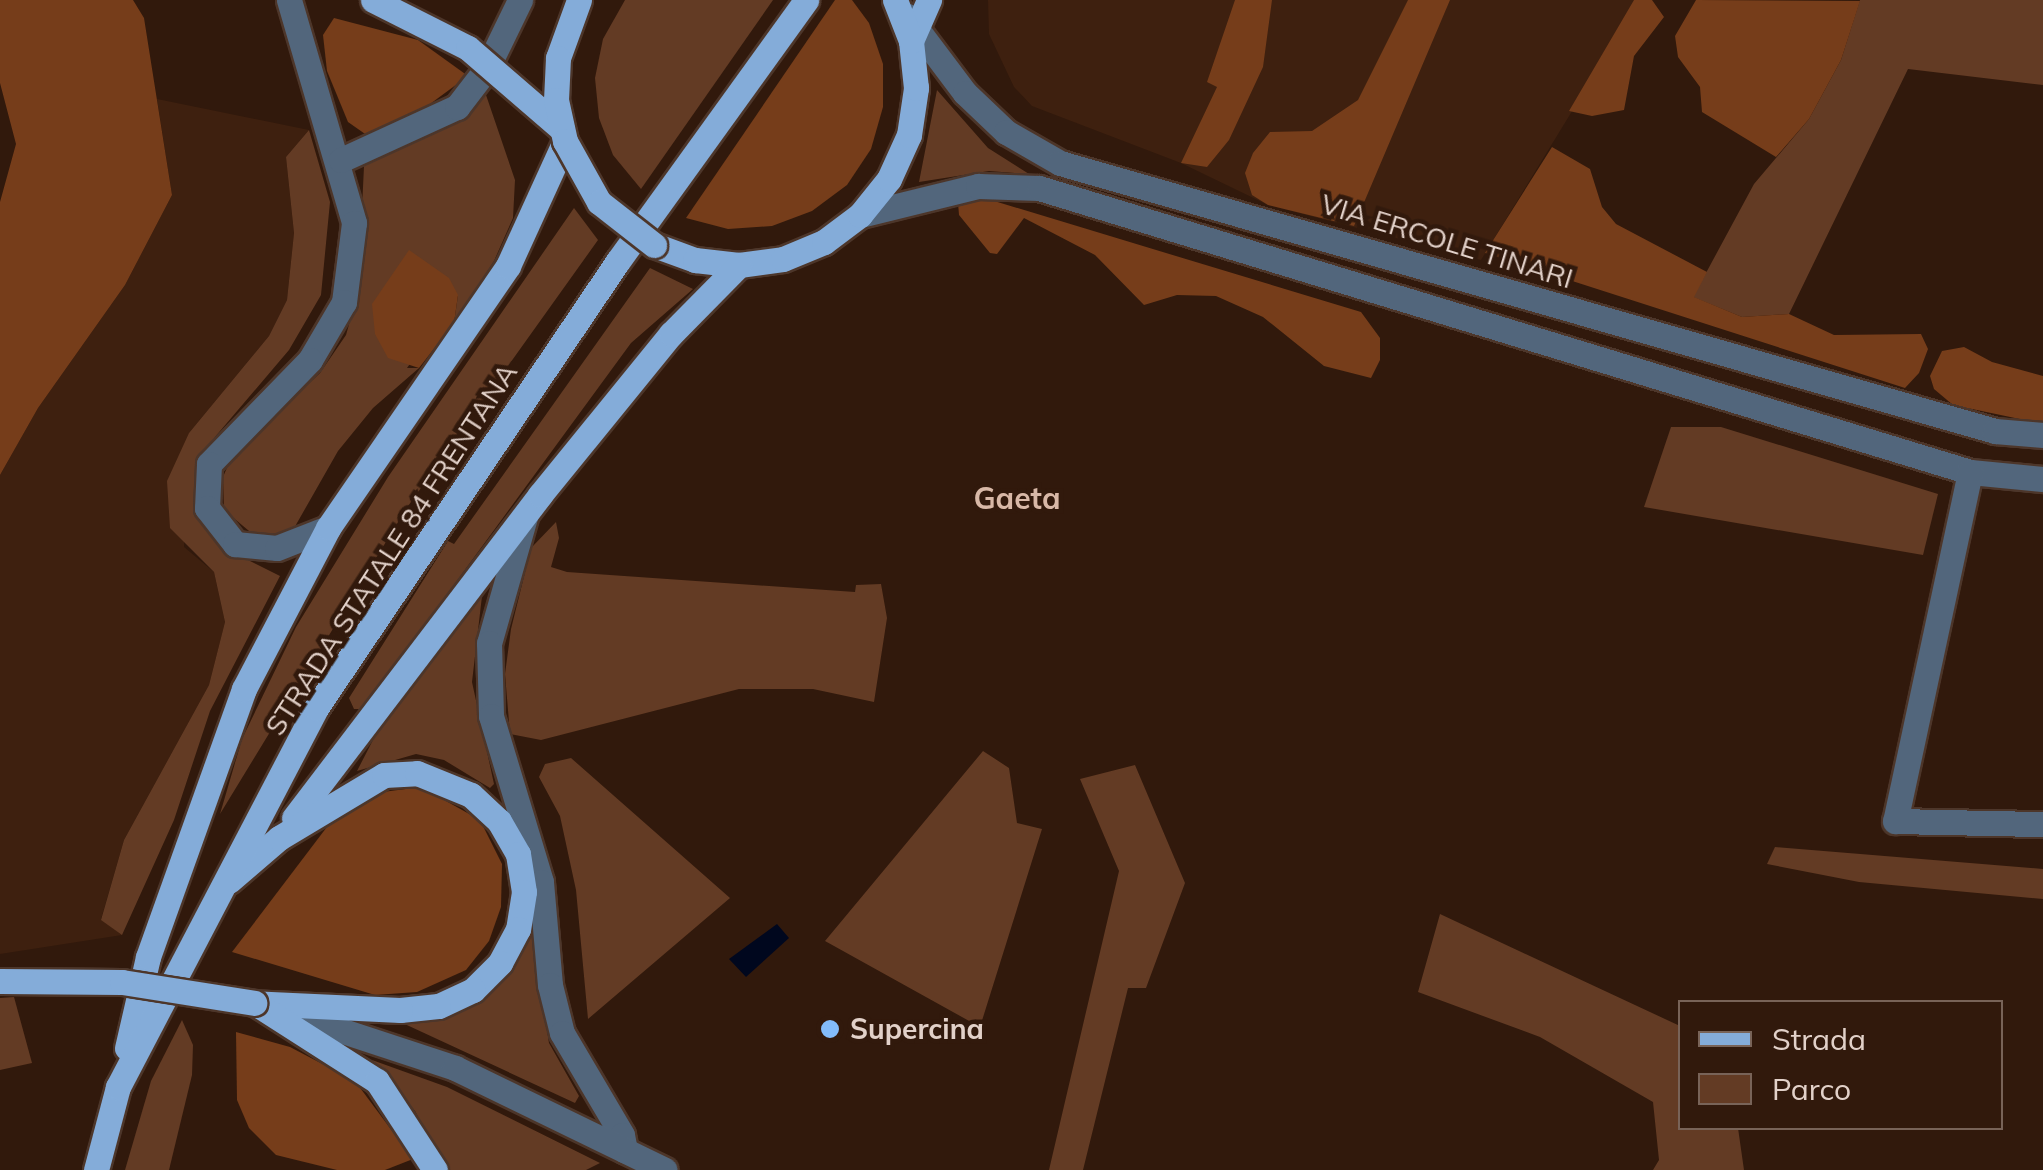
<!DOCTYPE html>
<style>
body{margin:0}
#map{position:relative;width:2043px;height:1170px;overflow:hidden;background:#31190c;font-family:Mulish,sans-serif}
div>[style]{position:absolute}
.built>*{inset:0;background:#3e200f}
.green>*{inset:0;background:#633b24}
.forest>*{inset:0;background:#763d1a}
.water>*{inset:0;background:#00071e}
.roads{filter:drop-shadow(2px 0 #4d362a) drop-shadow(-2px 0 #4d362a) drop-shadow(0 2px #4d362a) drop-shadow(0 -2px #4d362a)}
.minor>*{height:25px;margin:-12.5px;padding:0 12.5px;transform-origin:12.5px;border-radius:12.5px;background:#52667c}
.major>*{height:25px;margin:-12.5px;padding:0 12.5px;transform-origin:12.5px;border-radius:12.5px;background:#84acd9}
.bridges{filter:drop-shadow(2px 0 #4d362a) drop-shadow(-2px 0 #4d362a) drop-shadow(0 2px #4d362a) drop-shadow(0 -2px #4d362a)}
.major-bridge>*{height:25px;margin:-12.5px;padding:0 12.5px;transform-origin:12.5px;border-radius:12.5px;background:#84acd9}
.dots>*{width:28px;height:28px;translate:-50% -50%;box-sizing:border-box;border:5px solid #31190c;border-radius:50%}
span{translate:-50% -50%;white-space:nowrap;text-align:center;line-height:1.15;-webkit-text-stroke:9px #31190c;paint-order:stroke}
.street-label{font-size:28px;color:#e2d1c9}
.poi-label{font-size:28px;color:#e2d1c9;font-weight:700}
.left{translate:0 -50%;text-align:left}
.neighbourhood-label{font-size:30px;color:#d8b8a7;font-weight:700}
.legend{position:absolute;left:1678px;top:1000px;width:325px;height:130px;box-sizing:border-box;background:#31190c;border:2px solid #786358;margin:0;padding:12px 18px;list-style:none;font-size:30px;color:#e2d1c9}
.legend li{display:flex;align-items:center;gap:20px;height:50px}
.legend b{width:50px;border:2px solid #786358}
</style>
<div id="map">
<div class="built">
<div style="clip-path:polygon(988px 0,1640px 0,1481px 260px,1268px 205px,1181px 163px,1032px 106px,1014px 87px,989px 34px)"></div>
<div style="clip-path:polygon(157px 99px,309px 130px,286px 157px,294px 233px,287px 300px,269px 336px,189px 433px,184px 547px,214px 572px,225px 622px,209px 685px,124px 840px,101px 919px,122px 935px,0 954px,0 475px,38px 408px,125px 285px,172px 195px)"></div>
</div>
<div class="green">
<div style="clip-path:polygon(625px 0,773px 0,641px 189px,613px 155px,599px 118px,595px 78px,603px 39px)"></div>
<div style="clip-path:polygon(1860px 0,2043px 0,2043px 85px,1908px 69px,1789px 314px,1742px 317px,1693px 297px,1754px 184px,1809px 119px,1841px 60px)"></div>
<div style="clip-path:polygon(937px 90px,988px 148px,1029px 174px,989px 171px,919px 182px)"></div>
<div style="clip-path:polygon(485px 92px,515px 180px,513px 218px,494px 261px,454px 323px,458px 295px,407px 368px,419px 368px,373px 408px,338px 451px,293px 530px,277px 540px,255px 536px,224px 510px,223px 477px,232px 456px,320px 373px,346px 335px,358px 293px,364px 166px,467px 109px)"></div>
<div style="clip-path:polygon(309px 130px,330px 202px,321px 295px,289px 350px,215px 437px,195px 487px,198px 505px,232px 552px,280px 576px,210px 711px,174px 820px,122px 935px,101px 920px,124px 840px,209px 685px,225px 622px,214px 572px,170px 528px,167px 481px,189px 433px,269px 336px,287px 300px,294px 233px,286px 157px)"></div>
<div style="clip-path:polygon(574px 208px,598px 240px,406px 509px,220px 814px,242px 739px,296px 627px,388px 477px)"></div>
<div style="clip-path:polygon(650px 268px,693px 289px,631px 343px,363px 709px,354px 709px,349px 698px,448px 541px,454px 544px)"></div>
<div style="clip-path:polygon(1671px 427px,1721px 427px,1938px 494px,1923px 555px,1644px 507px)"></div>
<div style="clip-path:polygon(556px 522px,559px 538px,551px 567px,567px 572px,855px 592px,856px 585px,881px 584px,887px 618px,874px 702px,813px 689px,739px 689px,541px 740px,510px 734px,505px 674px,511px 629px,531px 548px)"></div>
<div style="clip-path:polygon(482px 596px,472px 682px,494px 784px,490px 788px,444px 760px,416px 754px,357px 771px,374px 738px)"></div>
<div style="clip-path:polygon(983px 751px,1009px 768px,1017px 823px,1042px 829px,980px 1027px,825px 941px)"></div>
<div style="clip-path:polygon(571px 758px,730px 898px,588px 1019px,576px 890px,560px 816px,539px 777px,545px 764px)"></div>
<div style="clip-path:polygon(1135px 765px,1185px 883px,1146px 988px,1128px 988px,1083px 1170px,1049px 1170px,1119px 871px,1080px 779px)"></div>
<div style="clip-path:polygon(1775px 847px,2043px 869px,2043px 899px,1859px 882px,1767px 864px)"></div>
<div style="clip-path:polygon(1440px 914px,1680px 1026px,1680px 1128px,1738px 1128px,1744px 1170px,1653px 1170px,1659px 1160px,1653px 1102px,1540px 1037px,1418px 992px)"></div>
<div style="clip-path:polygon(531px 925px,549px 1043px,579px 1096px,575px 1103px,396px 1020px,437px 1017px)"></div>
<div style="clip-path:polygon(14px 997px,32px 1063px,0 1070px,0 998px)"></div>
<div style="clip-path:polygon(182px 1020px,193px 1045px,192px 1075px,169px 1170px,125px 1170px,151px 1081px)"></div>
<div style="clip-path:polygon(372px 1060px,447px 1087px,600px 1163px,586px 1170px,446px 1170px,415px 1111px)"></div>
</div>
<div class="forest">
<div style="clip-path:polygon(0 0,133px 0,144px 18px,172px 195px,125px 285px,38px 408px,0 475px,0 202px,16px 144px,0 83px)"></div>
<div style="clip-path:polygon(835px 0,852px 0,869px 23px,883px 64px,883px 107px,871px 149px,847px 185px,812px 211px,772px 226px,728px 229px,686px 218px)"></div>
<div style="clip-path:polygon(1235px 0,1272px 0,1263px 67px,1229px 140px,1207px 167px,1181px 163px,1217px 87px,1207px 82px)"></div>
<div style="clip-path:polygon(1408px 0,1450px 0,1354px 226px,1268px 205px,1252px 195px,1245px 173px,1253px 153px,1270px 132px,1312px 131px,1358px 100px)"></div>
<div style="clip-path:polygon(1634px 0,1652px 0,1664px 17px,1634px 56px,1624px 110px,1592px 116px,1569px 111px)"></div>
<div style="clip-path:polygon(1696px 0,1860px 1px,1841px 60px,1809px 119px,1776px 157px,1702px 112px,1700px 87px,1678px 57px,1675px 36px)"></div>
<div style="clip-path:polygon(334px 18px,418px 40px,468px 76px,388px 135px,368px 136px,348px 122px,327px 71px,323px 35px)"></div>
<div style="clip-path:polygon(1552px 147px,1590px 169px,1602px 207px,1616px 224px,1707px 272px,1694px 297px,1742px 317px,1789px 314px,1834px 335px,1921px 334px,1928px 349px,1919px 373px,1905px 388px,1485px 253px)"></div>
<div style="clip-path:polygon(981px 197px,1361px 312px,1380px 338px,1380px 360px,1371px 378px,1324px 366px,1263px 317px,1216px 296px,1177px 295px,1144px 305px,1095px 255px,1024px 218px,997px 254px,990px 253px,959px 215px,958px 203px)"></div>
<div style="clip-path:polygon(409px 250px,449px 278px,458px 295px,454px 323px,419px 368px,388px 358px,375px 334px,372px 304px)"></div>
<div style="clip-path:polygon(1964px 347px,1992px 362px,2043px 376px,2043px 424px,1953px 405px,1934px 389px,1930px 376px,1942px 351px)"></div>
<div style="clip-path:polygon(421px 787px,480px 820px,502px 864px,501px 907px,489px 941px,466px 970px,417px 992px,375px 995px,232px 952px,336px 815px,375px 793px)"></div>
<div style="clip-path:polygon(236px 1032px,290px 1047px,355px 1081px,413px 1159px,385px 1170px,337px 1170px,276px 1155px,249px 1128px,237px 1100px)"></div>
</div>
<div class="water">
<div style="clip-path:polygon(777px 924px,789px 938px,746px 977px,729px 959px)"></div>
</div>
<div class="roads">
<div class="minor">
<div style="left:289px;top:0;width:232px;rotate:73.7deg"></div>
<div style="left:354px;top:223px;width:80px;rotate:97.2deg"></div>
<div style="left:344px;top:302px;width:67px;rotate:120.4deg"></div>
<div style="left:310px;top:360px;width:145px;rotate:134.2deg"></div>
<div style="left:209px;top:464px;width:44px;rotate:92.6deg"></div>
<div style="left:207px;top:508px;width:46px;rotate:52.1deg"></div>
<div style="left:235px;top:544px;width:42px;rotate:5.4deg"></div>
<div style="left:277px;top:548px;width:55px;rotate:-21.4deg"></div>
<div style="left:907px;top:16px;width:96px;rotate:53deg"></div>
<div style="left:965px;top:93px;width:57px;rotate:43.6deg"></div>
<div style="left:1006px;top:132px;width:62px;rotate:29.9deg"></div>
<div style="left:1060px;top:163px;width:973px;rotate:15.99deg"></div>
<div style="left:1995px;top:431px;width:48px;rotate:4.8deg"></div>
<div style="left:341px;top:160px;width:128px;rotate:-24.6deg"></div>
<div style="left:457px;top:107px;width:49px;rotate:-52.4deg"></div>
<div style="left:487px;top:68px;width:76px;rotate:-64.1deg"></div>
<div style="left:860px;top:215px;width:122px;rotate:-13.8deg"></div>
<div style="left:978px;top:186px;width:61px;rotate:1.9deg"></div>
<div style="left:1039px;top:188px;width:973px;rotate:16.96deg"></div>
<div style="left:1970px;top:472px;width:73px;rotate:5.5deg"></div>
<div style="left:1970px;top:472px;width:357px;rotate:102.1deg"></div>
<div style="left:1895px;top:821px;width:148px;rotate:1.2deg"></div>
<div style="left:525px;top:517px;width:131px;rotate:105.9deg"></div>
<div style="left:489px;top:643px;width:73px;rotate:88.4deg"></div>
<div style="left:491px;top:716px;width:173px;rotate:73.2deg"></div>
<div style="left:541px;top:882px;width:103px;rotate:85deg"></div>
<div style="left:550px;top:985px;width:49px;rotate:76deg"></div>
<div style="left:562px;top:1033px;width:118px;rotate:59.5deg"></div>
<div style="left:622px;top:1135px;width:16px;rotate:79deg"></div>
<div style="left:273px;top:1008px;width:192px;rotate:18.2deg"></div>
<div style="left:455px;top:1068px;width:233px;rotate:25.9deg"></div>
</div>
<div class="major">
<div style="left:911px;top:41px;width:45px;rotate:-66.3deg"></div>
<div style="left:654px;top:245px;width:44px;rotate:20.1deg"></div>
<div style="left:695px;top:260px;width:44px;rotate:6.5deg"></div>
<div style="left:739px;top:265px;width:44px;rotate:-7.8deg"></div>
<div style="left:783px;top:259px;width:44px;rotate:-22.5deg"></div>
<div style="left:824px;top:242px;width:45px;rotate:-36.9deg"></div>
<div style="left:860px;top:215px;width:46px;rotate:-51.1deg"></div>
<div style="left:889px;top:179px;width:48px;rotate:-65.6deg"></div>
<div style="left:909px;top:135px;width:48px;rotate:-81.5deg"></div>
<div style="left:916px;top:88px;width:47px;rotate:-96.1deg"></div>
<div style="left:911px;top:41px;width:44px;rotate:-111.3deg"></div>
<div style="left:294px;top:818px;width:406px;rotate:-52.7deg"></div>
<div style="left:540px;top:495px;width:208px;rotate:-50.9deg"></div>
<div style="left:671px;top:334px;width:97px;rotate:-45.4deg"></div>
<div style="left:229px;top:881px;width:66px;rotate:-40.7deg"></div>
<div style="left:279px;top:838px;width:122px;rotate:-31deg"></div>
<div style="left:384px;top:775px;width:33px;rotate:-3deg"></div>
<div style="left:417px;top:773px;width:58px;rotate:22.2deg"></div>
<div style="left:471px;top:795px;width:38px;rotate:43deg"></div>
<div style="left:499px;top:821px;width:38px;rotate:60deg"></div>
<div style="left:518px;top:854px;width:38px;rotate:81deg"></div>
<div style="left:524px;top:892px;width:37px;rotate:99deg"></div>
<div style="left:518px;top:929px;width:38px;rotate:118deg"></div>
<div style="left:500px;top:963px;width:38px;rotate:135deg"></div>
<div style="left:473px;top:990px;width:38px;rotate:155deg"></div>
<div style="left:438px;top:1006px;width:38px;rotate:174deg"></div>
<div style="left:400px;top:1010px;width:146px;rotate:-177.3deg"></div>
<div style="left:258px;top:1005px;width:141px;rotate:32.6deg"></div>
<div style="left:377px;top:1081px;width:106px;rotate:56.9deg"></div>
<div style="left:127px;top:1048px;width:93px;rotate:-77deg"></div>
<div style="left:148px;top:957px;width:285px;rotate:-70.3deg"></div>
<div style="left:244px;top:689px;width:182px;rotate:-62.4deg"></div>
<div style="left:328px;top:528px;width:318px;rotate:-55.5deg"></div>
<div style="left:508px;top:266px;width:137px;rotate:-65.5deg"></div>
<div style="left:96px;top:1170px;width:86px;rotate:-75.2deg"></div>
<div style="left:118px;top:1087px;width:428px;rotate:-62.4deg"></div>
<div style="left:316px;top:708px;width:539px;rotate:-55.96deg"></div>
<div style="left:618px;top:261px;width:322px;rotate:-54.2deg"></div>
</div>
</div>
<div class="bridges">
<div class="major-bridge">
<div style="left:373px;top:0;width:106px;rotate:26.8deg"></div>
<div style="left:468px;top:48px;width:124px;rotate:40.8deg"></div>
<div style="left:579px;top:0;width:62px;rotate:109.9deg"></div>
<div style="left:558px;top:58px;width:42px;rotate:92.7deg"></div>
<div style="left:556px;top:100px;width:42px;rotate:77.6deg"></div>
<div style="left:565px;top:141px;width:70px;rotate:60.9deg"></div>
<div style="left:599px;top:202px;width:70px;rotate:38deg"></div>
<div style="left:0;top:981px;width:122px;rotate:0.5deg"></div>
<div style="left:122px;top:982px;width:134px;rotate:9deg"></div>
</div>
</div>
<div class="dots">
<div style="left:830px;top:1029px;background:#83bcfb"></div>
</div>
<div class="street-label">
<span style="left:1447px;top:241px;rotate:17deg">VIA ERCOLE TINARI</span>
<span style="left:391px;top:549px;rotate:-57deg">STRADA STATALE 84 FRENTANA</span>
</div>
<div class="poi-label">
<span class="left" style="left:850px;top:1029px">Supercina</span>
</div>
<div class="neighbourhood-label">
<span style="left:1017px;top:498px">Gaeta</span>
</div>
<ul class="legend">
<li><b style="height:12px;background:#84acd9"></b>Strada</li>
<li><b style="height:28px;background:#633b24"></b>Parco</li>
</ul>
</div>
